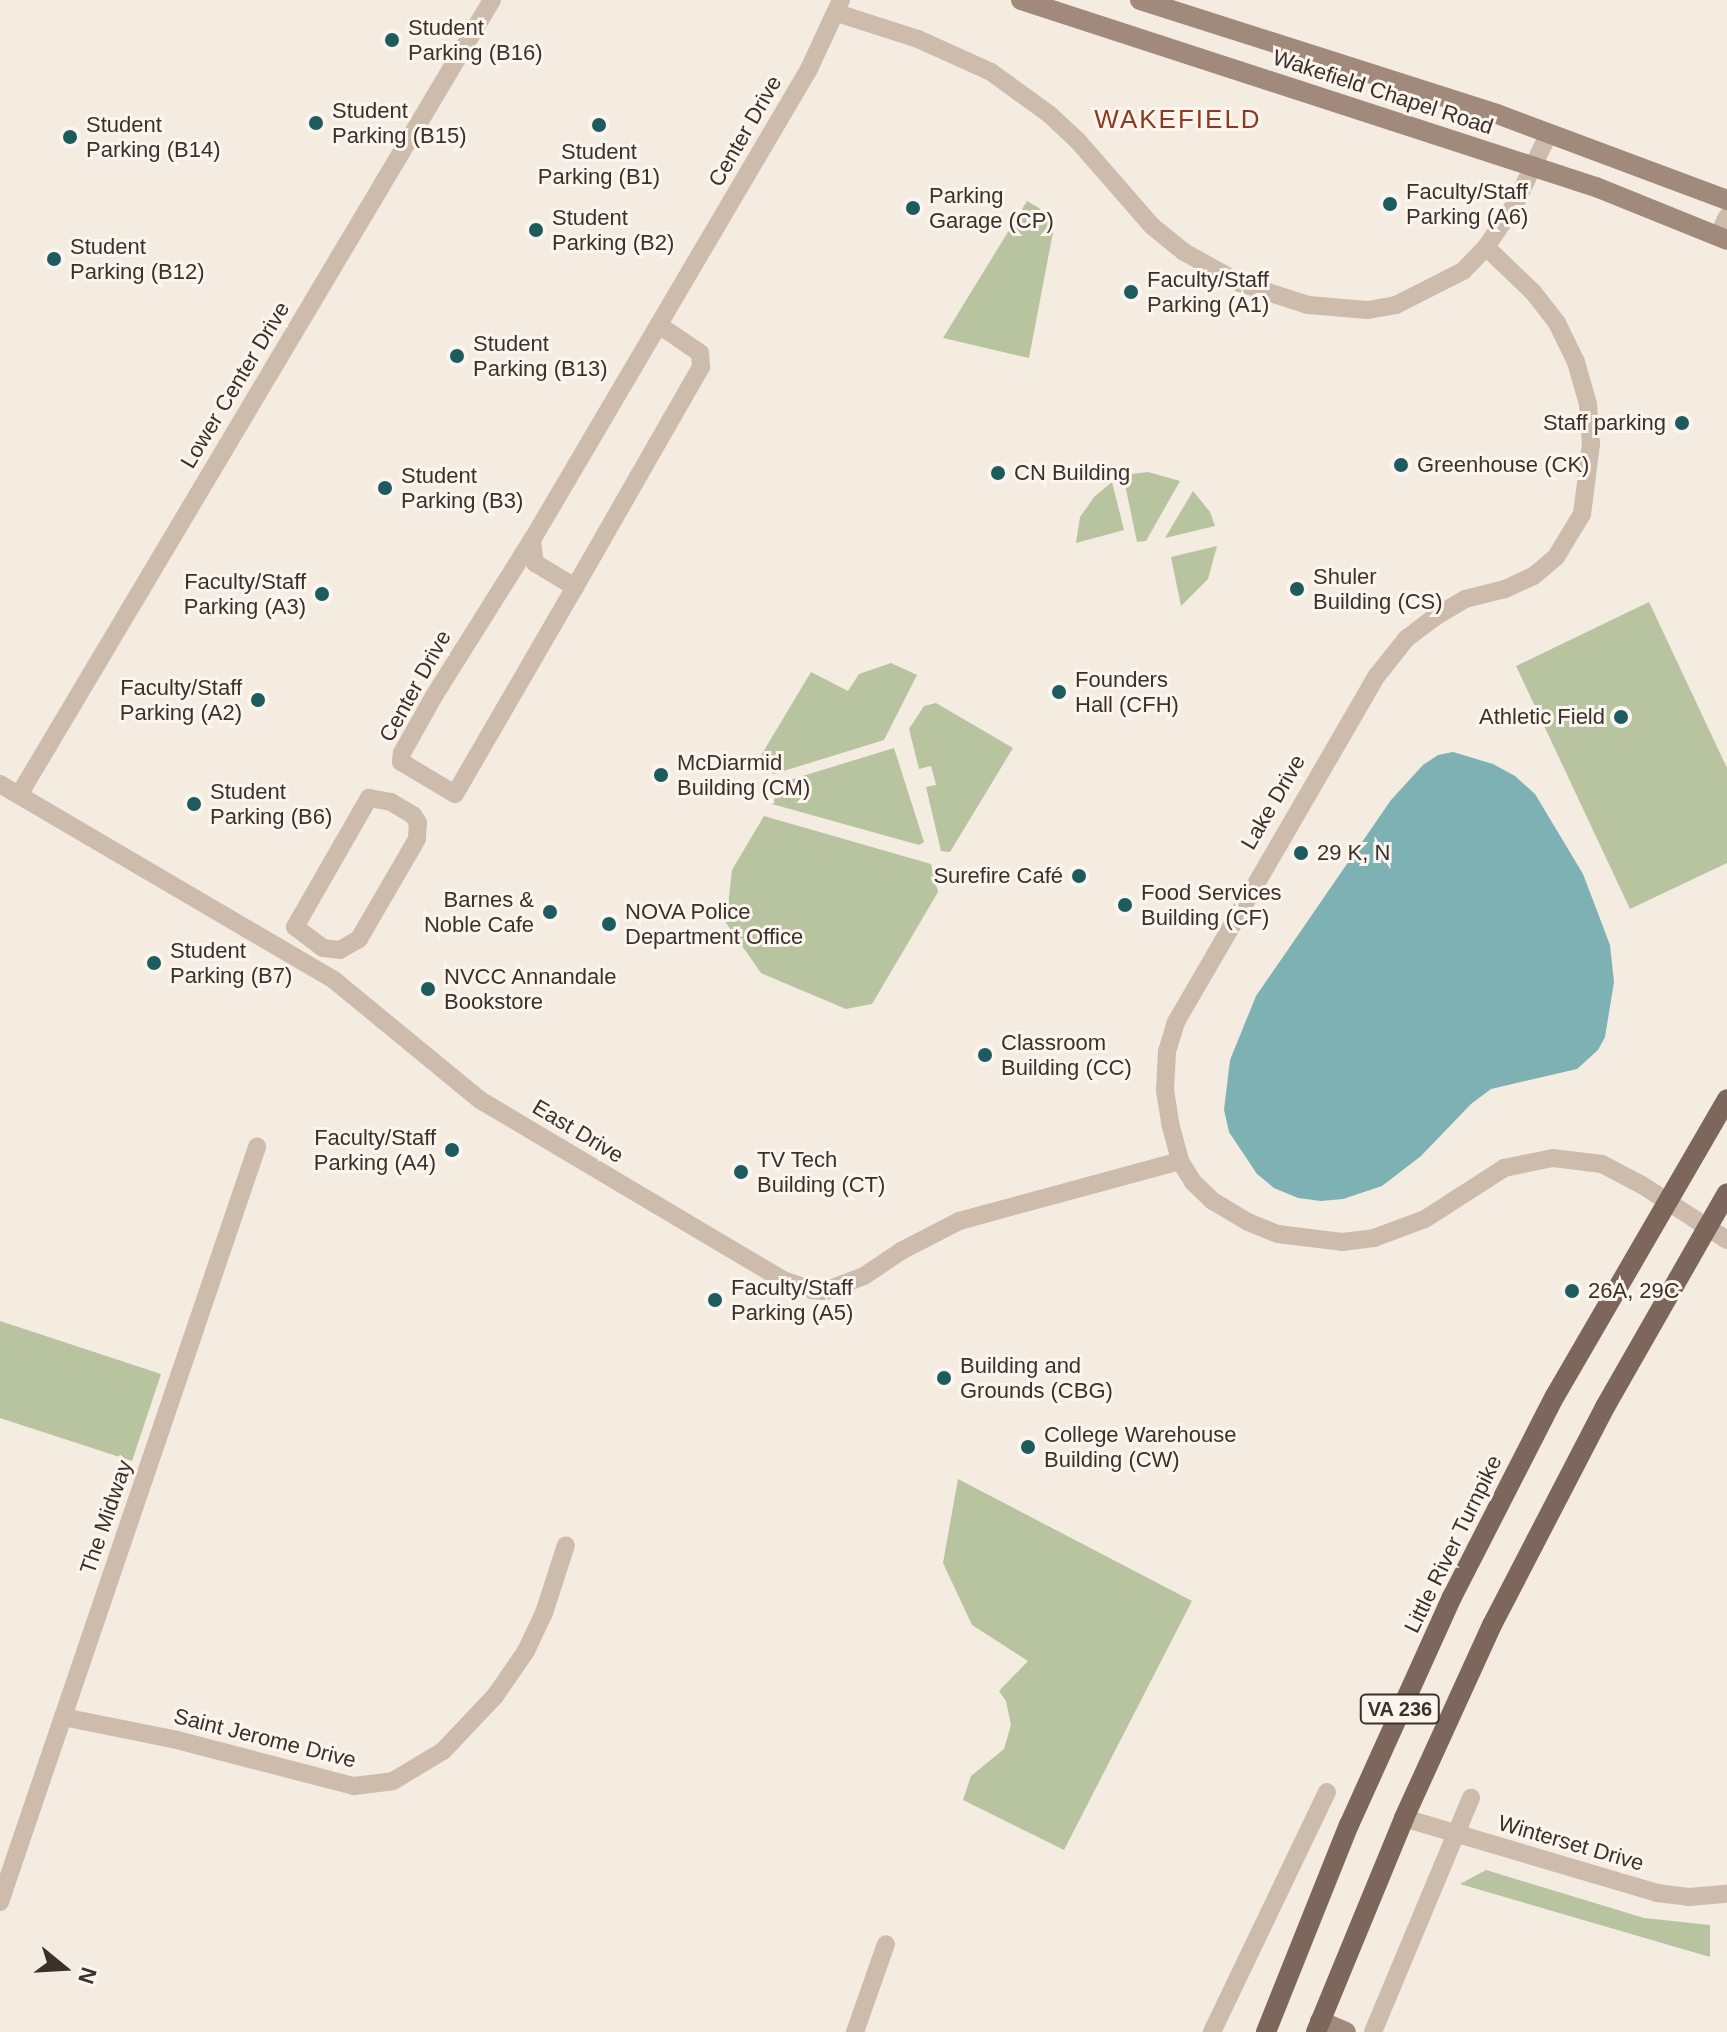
<!DOCTYPE html>
<meta charset="utf-8">
<style>
body{margin:0}
#map{position:relative;width:1727px;height:2032px;overflow:hidden;background:#f4ebe1;font-family:Helvetica,sans-serif}
div>[style]{position:absolute}
.green>*{inset:0;background:#b8c49f}
.water>*{inset:0;background:#7eb1b3}
.street>*{height:18px;margin:-9px;padding:0 9px;transform-origin:9px;border-radius:9px;background:#cdbbac}
.secondary>*{height:20px;margin:-10px;padding:0 10px;transform-origin:10px;border-radius:10px;background:#a18a7c}
.primary>*{height:20px;margin:-10px;padding:0 10px;transform-origin:10px;border-radius:10px;background:#7d675c}
.dots>*{width:22px;height:22px;translate:-50% -50%;box-sizing:border-box;border:4px solid #fbf5ee;border-radius:50%}
span{translate:-50% -50%;white-space:nowrap;text-align:center;line-height:1.15;-webkit-text-stroke:6px #fbf5ee;paint-order:stroke}
.shield-label span{padding:2px 6px;background:#fbf5ee;border:2px solid;border-radius:6px;-webkit-text-stroke-width:0}
.shield-label{font-size:20px;color:#3b302b;font-weight:700}
.poi-label{font-size:22px;color:#3b302b}
.left{translate:0 -50%;text-align:left}
.right{translate:-100% -50%;text-align:right}
.street-label{font-size:22px;color:#3b302b}
.quarter-label{font-size:26px;color:#8d3a21;letter-spacing:2px}
.north{position:absolute;left:24px;top:1928px;width:80px;height:80px;-webkit-text-stroke:6px #fbf5ee;paint-order:stroke;rotate:108deg;font-size:22px;font-weight:700;line-height:32px;text-align:center;color:#3b302b}
.north::after{content:'';display:block;margin:auto;width:28px;height:36px;background:#3b302b;clip-path:polygon(50% 0,100% 100%,50% 72%,0 100%)}
</style>
<div id="map">
<div class="green">
<div style="clip-path:polygon(1027px 201px,1049px 214px,1054px 227px,1029px 358px,943px 338px)"></div>
<div style="clip-path:polygon(1148px 472px,1180px 481px,1146px 541px,1137px 542px,1123px 475px)"></div>
<div style="clip-path:polygon(1112px 482px,1124px 530px,1076px 543px,1080px 517px,1095px 496px)"></div>
<div style="clip-path:polygon(1193px 491px,1210px 512px,1215px 526px,1165px 538px)"></div>
<div style="clip-path:polygon(1217px 546px,1208px 579px,1181px 606px,1171px 557px)"></div>
<div style="clip-path:polygon(1649px 602px,1727px 768px,1727px 863px,1630px 909px,1516px 666px)"></div>
<div style="clip-path:polygon(891px 663px,917px 675px,884px 740px,774px 774px,757px 762px,811px 672px,848px 691px,859px 674px)"></div>
<div style="clip-path:polygon(936px 703px,1013px 748px,950px 852px,941px 851px,926px 787px,936px 785px,931px 766px,919px 769px,909px 729px,924px 706px)"></div>
<div style="clip-path:polygon(894px 748px,924px 842px,919px 845px,772px 804px,783px 782px)"></div>
<div style="clip-path:polygon(764px 816px,931px 864px,938px 892px,872px 1004px,846px 1009px,761px 973px,726px 923px,732px 870px)"></div>
<div style="clip-path:polygon(0 1321px,161px 1374px,132px 1461px,0 1418px)"></div>
<div style="clip-path:polygon(958px 1479px,1192px 1601px,1064px 1850px,963px 1800px,971px 1776px,1004px 1749px,1011px 1725px,1006px 1701px,999px 1691px,1028px 1661px,972px 1625px,943px 1563px)"></div>
<div style="clip-path:polygon(1486px 1870px,1644px 1918px,1710px 1925px,1710px 1957px,1460px 1884px)"></div>
</div>
<div class="water">
<div style="clip-path:polygon(1453px 752px,1493px 764px,1515px 776px,1535px 794px,1583px 874px,1610px 945px,1614px 982px,1605px 1037px,1598px 1050px,1577px 1069px,1491px 1089px,1471px 1104px,1421px 1156px,1382px 1186px,1343px 1199px,1321px 1201px,1298px 1198px,1274px 1188px,1257px 1174px,1229px 1132px,1224px 1110px,1230px 1060px,1256px 996px,1391px 800px,1423px 765px,1438px 755px)"></div>
</div>
<div class="street">
<div style="left:837px;top:13px;width:85px;rotate:17.8deg"></div>
<div style="left:918px;top:39px;width:80px;rotate:24.3deg"></div>
<div style="left:991px;top:72px;width:72px;rotate:35.9deg"></div>
<div style="left:1049px;top:114px;width:38px;rotate:43deg"></div>
<div style="left:1077px;top:140px;width:114px;rotate:48.9deg"></div>
<div style="left:1152px;top:226px;width:41px;rotate:39.1deg"></div>
<div style="left:1184px;top:252px;width:64px;rotate:29deg"></div>
<div style="left:1240px;top:283px;width:71px;rotate:17.9deg"></div>
<div style="left:1308px;top:305px;width:60px;rotate:4.8deg"></div>
<div style="left:1368px;top:310px;width:28px;rotate:-10deg"></div>
<div style="left:1396px;top:305px;width:75px;rotate:-26.9deg"></div>
<div style="left:1463px;top:271px;width:33px;rotate:-46deg"></div>
<div style="left:1486px;top:247px;width:50px;rotate:-55.7deg"></div>
<div style="left:1514px;top:206px;width:81px;rotate:-64.4deg"></div>
<div style="left:1718px;top:236px;width:21px;rotate:-65deg"></div>
<div style="left:1486px;top:247px;width:65px;rotate:43.8deg"></div>
<div style="left:1533px;top:292px;width:39px;rotate:52deg"></div>
<div style="left:1557px;top:323px;width:43px;rotate:64deg"></div>
<div style="left:1576px;top:362px;width:44px;rotate:74.1deg"></div>
<div style="left:1588px;top:404px;width:40px;rotate:85.7deg"></div>
<div style="left:1591px;top:444px;width:71px;rotate:97.3deg"></div>
<div style="left:1582px;top:514px;width:50px;rotate:121.2deg"></div>
<div style="left:1556px;top:557px;width:30px;rotate:140deg"></div>
<div style="left:1533px;top:576px;width:31px;rotate:155deg"></div>
<div style="left:1505px;top:589px;width:41px;rotate:166deg"></div>
<div style="left:1465px;top:599px;width:35px;rotate:149deg"></div>
<div style="left:1435px;top:617px;width:36px;rotate:143deg"></div>
<div style="left:1406px;top:639px;width:48px;rotate:128.3deg"></div>
<div style="left:1376px;top:677px;width:399px;rotate:120.1deg"></div>
<div style="left:1176px;top:1022px;width:31px;rotate:107deg"></div>
<div style="left:1167px;top:1052px;width:38px;rotate:93deg"></div>
<div style="left:1165px;top:1090px;width:33px;rotate:81deg"></div>
<div style="left:1170px;top:1123px;width:39px;rotate:75deg"></div>
<div style="left:1180px;top:1161px;width:25px;rotate:58deg"></div>
<div style="left:1193px;top:1182px;width:28px;rotate:44deg"></div>
<div style="left:1213px;top:1201px;width:41px;rotate:31deg"></div>
<div style="left:1248px;top:1222px;width:32px;rotate:22deg"></div>
<div style="left:1278px;top:1234px;width:64px;rotate:7.1deg"></div>
<div style="left:1342px;top:1242px;width:32px;rotate:-7deg"></div>
<div style="left:1374px;top:1238px;width:54px;rotate:-20.4deg"></div>
<div style="left:1425px;top:1219px;width:94px;rotate:-32.8deg"></div>
<div style="left:1504px;top:1168px;width:50px;rotate:-11.5deg"></div>
<div style="left:1553px;top:1158px;width:49px;rotate:7deg"></div>
<div style="left:1602px;top:1164px;width:45px;rotate:27.7deg"></div>
<div style="left:1642px;top:1185px;width:101px;rotate:32.9deg"></div>
<div style="left:532px;top:540px;width:23px;rotate:83deg"></div>
<div style="left:535px;top:563px;width:47px;rotate:31deg"></div>
<div style="left:575px;top:587px;width:254px;rotate:-60.2deg"></div>
<div style="left:701px;top:367px;width:14px;rotate:-94deg"></div>
<div style="left:700px;top:353px;width:50px;rotate:-145.7deg"></div>
<div style="left:575px;top:587px;width:239px;rotate:120.1deg"></div>
<div style="left:455px;top:794px;width:63px;rotate:-149.3deg"></div>
<div style="left:401px;top:762px;width:9px;rotate:-84deg"></div>
<div style="left:402px;top:753px;width:65px;rotate:-60.7deg"></div>
<div style="left:434px;top:696px;width:184px;rotate:-57.9deg"></div>
<div style="left:532px;top:540px;width:546px;rotate:-59.54deg"></div>
<div style="left:809px;top:69px;width:76px;rotate:-65.1deg"></div>
<div style="left:0;top:784px;width:387px;rotate:30.4deg"></div>
<div style="left:334px;top:980px;width:189px;rotate:39.4deg"></div>
<div style="left:480px;top:1100px;width:352px;rotate:30.7deg"></div>
<div style="left:783px;top:1280px;width:31px;rotate:19deg"></div>
<div style="left:812px;top:1290px;width:13px;rotate:4deg"></div>
<div style="left:825px;top:1291px;width:42px;rotate:-21deg"></div>
<div style="left:864px;top:1276px;width:45px;rotate:-34deg"></div>
<div style="left:901px;top:1251px;width:65px;rotate:-27.3deg"></div>
<div style="left:959px;top:1221px;width:229px;rotate:-15.2deg"></div>
<div style="left:19px;top:795px;width:925px;rotate:-59.25deg"></div>
<div style="left:369px;top:798px;width:22px;rotate:10deg"></div>
<div style="left:391px;top:802px;width:26px;rotate:31deg"></div>
<div style="left:413px;top:815px;width:9px;rotate:58deg"></div>
<div style="left:418px;top:823px;width:16px;rotate:94deg"></div>
<div style="left:417px;top:839px;width:116px;rotate:120.1deg"></div>
<div style="left:359px;top:939px;width:22px;rotate:150deg"></div>
<div style="left:340px;top:950px;width:17px;rotate:-173deg"></div>
<div style="left:323px;top:948px;width:35px;rotate:-143deg"></div>
<div style="left:295px;top:927px;width:149px;rotate:-60.2deg"></div>
<div style="left:63px;top:1717px;width:116px;rotate:11.4deg"></div>
<div style="left:177px;top:1740px;width:183px;rotate:14.6deg"></div>
<div style="left:354px;top:1786px;width:39px;rotate:-7deg"></div>
<div style="left:393px;top:1781px;width:58px;rotate:-31deg"></div>
<div style="left:443px;top:1751px;width:76px;rotate:-46.6deg"></div>
<div style="left:495px;top:1696px;width:55px;rotate:-55.4deg"></div>
<div style="left:526px;top:1651px;width:42px;rotate:-64.7deg"></div>
<div style="left:544px;top:1613px;width:71px;rotate:-72.1deg"></div>
<div style="left:1404px;top:1818px;width:264px;rotate:16.5deg"></div>
<div style="left:1657px;top:1893px;width:32px;rotate:7deg"></div>
<div style="left:1689px;top:1897px;width:38px;rotate:-5deg"></div>
<div style="left:0;top:1902px;width:798px;rotate:-71.2deg"></div>
<div style="left:855px;top:2032px;width:93px;rotate:-70.6deg"></div>
<div style="left:1212px;top:2032px;width:266px;rotate:-64.4deg"></div>
<div style="left:1373px;top:2032px;width:254px;rotate:-67.3deg"></div>
</div>
<div class="secondary">
<div style="left:1021px;top:0;width:605px;rotate:18.02deg"></div>
<div style="left:1596px;top:187px;width:141px;rotate:22deg"></div>
<div style="left:1140px;top:0;width:375px;rotate:17.7deg"></div>
<div style="left:1497px;top:114px;width:246px;rotate:20.5deg"></div>
<div style="left:1320px;top:2021px;width:28px;rotate:23deg"></div>
</div>
<div class="primary">
<div style="left:1266px;top:2032px;width:223px;rotate:-68.2deg"></div>
<div style="left:1349px;top:1825px;width:250px;rotate:-65.7deg"></div>
<div style="left:1452px;top:1597px;width:226px;rotate:-62.9deg"></div>
<div style="left:1555px;top:1396px;width:343px;rotate:-59.9deg"></div>
<div style="left:1316px;top:2032px;width:231px;rotate:-67.6deg"></div>
<div style="left:1404px;top:1818px;width:212px;rotate:-65.5deg"></div>
<div style="left:1492px;top:1625px;width:246px;rotate:-62.6deg"></div>
<div style="left:1605px;top:1407px;width:246px;rotate:-60.3deg"></div>
</div>
<div class="dots">
<div style="left:392px;top:40px;background:#1e5b5f"></div>
<div style="left:316px;top:123px;background:#1e5b5f"></div>
<div style="left:599px;top:125px;background:#1e5b5f"></div>
<div style="left:70px;top:137px;background:#1e5b5f"></div>
<div style="left:1390px;top:204px;background:#1e5b5f"></div>
<div style="left:913px;top:208px;background:#1e5b5f"></div>
<div style="left:536px;top:230px;background:#1e5b5f"></div>
<div style="left:54px;top:259px;background:#1e5b5f"></div>
<div style="left:1131px;top:292px;background:#1e5b5f"></div>
<div style="left:457px;top:356px;background:#1e5b5f"></div>
<div style="left:1682px;top:423px;background:#1e5b5f"></div>
<div style="left:1401px;top:465px;background:#1e5b5f"></div>
<div style="left:998px;top:473px;background:#1e5b5f"></div>
<div style="left:385px;top:488px;background:#1e5b5f"></div>
<div style="left:1297px;top:589px;background:#1e5b5f"></div>
<div style="left:322px;top:594px;background:#1e5b5f"></div>
<div style="left:1059px;top:692px;background:#1e5b5f"></div>
<div style="left:258px;top:700px;background:#1e5b5f"></div>
<div style="left:1621px;top:717px;background:#1e5b5f"></div>
<div style="left:661px;top:775px;background:#1e5b5f"></div>
<div style="left:194px;top:804px;background:#1e5b5f"></div>
<div style="left:1301px;top:853px;background:#1e5b5f"></div>
<div style="left:1079px;top:876px;background:#1e5b5f"></div>
<div style="left:1125px;top:905px;background:#1e5b5f"></div>
<div style="left:550px;top:912px;background:#1e5b5f"></div>
<div style="left:609px;top:924px;background:#1e5b5f"></div>
<div style="left:154px;top:963px;background:#1e5b5f"></div>
<div style="left:428px;top:989px;background:#1e5b5f"></div>
<div style="left:985px;top:1055px;background:#1e5b5f"></div>
<div style="left:452px;top:1150px;background:#1e5b5f"></div>
<div style="left:741px;top:1172px;background:#1e5b5f"></div>
<div style="left:1572px;top:1291px;background:#1e5b5f"></div>
<div style="left:715px;top:1300px;background:#1e5b5f"></div>
<div style="left:944px;top:1378px;background:#1e5b5f"></div>
<div style="left:1028px;top:1447px;background:#1e5b5f"></div>
</div>
<div class="shield-label">
<span style="left:1400px;top:1709px">VA 236</span>
</div>
<div class="poi-label">
<span class="left" style="left:408px;top:40px">Student<br>Parking (B16)</span>
<span class="left" style="left:332px;top:123px">Student<br>Parking (B15)</span>
<span class="left" style="left:86px;top:137px">Student<br>Parking (B14)</span>
<span style="left:599px;top:164px">Student<br>Parking (B1)</span>
<span class="left" style="left:1406px;top:204px">Faculty/Staff<br>Parking (A6)</span>
<span class="left" style="left:929px;top:208px">Parking<br>Garage (CP)</span>
<span class="left" style="left:552px;top:230px">Student<br>Parking (B2)</span>
<span class="left" style="left:70px;top:259px">Student<br>Parking (B12)</span>
<span class="left" style="left:1147px;top:292px">Faculty/Staff<br>Parking (A1)</span>
<span class="left" style="left:473px;top:356px">Student<br>Parking (B13)</span>
<span class="right" style="left:1666px;top:423px">Staff parking</span>
<span class="left" style="left:1417px;top:465px">Greenhouse (CK)</span>
<span class="left" style="left:1014px;top:473px">CN Building</span>
<span class="left" style="left:401px;top:488px">Student<br>Parking (B3)</span>
<span class="left" style="left:1313px;top:589px">Shuler<br>Building (CS)</span>
<span class="right" style="left:306px;top:594px">Faculty/Staff<br>Parking (A3)</span>
<span class="left" style="left:1075px;top:692px">Founders<br>Hall (CFH)</span>
<span class="right" style="left:242px;top:700px">Faculty/Staff<br>Parking (A2)</span>
<span class="right" style="left:1605px;top:717px">Athletic Field</span>
<span class="left" style="left:677px;top:775px">McDiarmid<br>Building (CM)</span>
<span class="left" style="left:210px;top:804px">Student<br>Parking (B6)</span>
<span class="left" style="left:1317px;top:853px">29 K, N</span>
<span class="right" style="left:1063px;top:876px">Surefire Café</span>
<span class="left" style="left:1141px;top:905px">Food Services<br>Building (CF)</span>
<span class="right" style="left:534px;top:912px">Barnes &amp;<br>Noble Cafe</span>
<span class="left" style="left:625px;top:924px">NOVA Police<br>Department Office</span>
<span class="left" style="left:170px;top:963px">Student<br>Parking (B7)</span>
<span class="left" style="left:444px;top:989px">NVCC Annandale<br>Bookstore</span>
<span class="left" style="left:1001px;top:1055px">Classroom<br>Building (CC)</span>
<span class="right" style="left:436px;top:1150px">Faculty/Staff<br>Parking (A4)</span>
<span class="left" style="left:757px;top:1172px">TV Tech<br>Building (CT)</span>
<span class="left" style="left:731px;top:1300px">Faculty/Staff<br>Parking (A5)</span>
<span class="left" style="left:1588px;top:1291px">26A, 29C</span>
<span class="left" style="left:960px;top:1378px">Building and<br>Grounds (CBG)</span>
<span class="left" style="left:1044px;top:1447px">College Warehouse<br>Building (CW)</span>
</div>
<div class="street-label">
<span style="left:1383px;top:92px;rotate:18deg">Wakefield Chapel Road</span>
<span style="left:745px;top:131px;rotate:-60deg">Center Drive</span>
<span style="left:235px;top:385px;rotate:-59deg">Lower Center Drive</span>
<span style="left:415px;top:686px;rotate:-61deg">Center Drive</span>
<span style="left:1273px;top:802px;rotate:-60deg">Lake Drive</span>
<span style="left:578px;top:1131px;rotate:31deg">East Drive</span>
<span style="left:106px;top:1517px;rotate:-71deg">The Midway</span>
<span style="left:1453px;top:1544px;rotate:-64deg">Little River Turnpike</span>
<span style="left:265px;top:1738px;rotate:14deg">Saint Jerome Drive</span>
<span style="left:1571px;top:1843px;rotate:16deg">Winterset Drive</span>
</div>
<div class="quarter-label">
<span style="left:1178px;top:120px">WAKEFIELD</span>
</div>
<div class="north">N</div>
</div>
